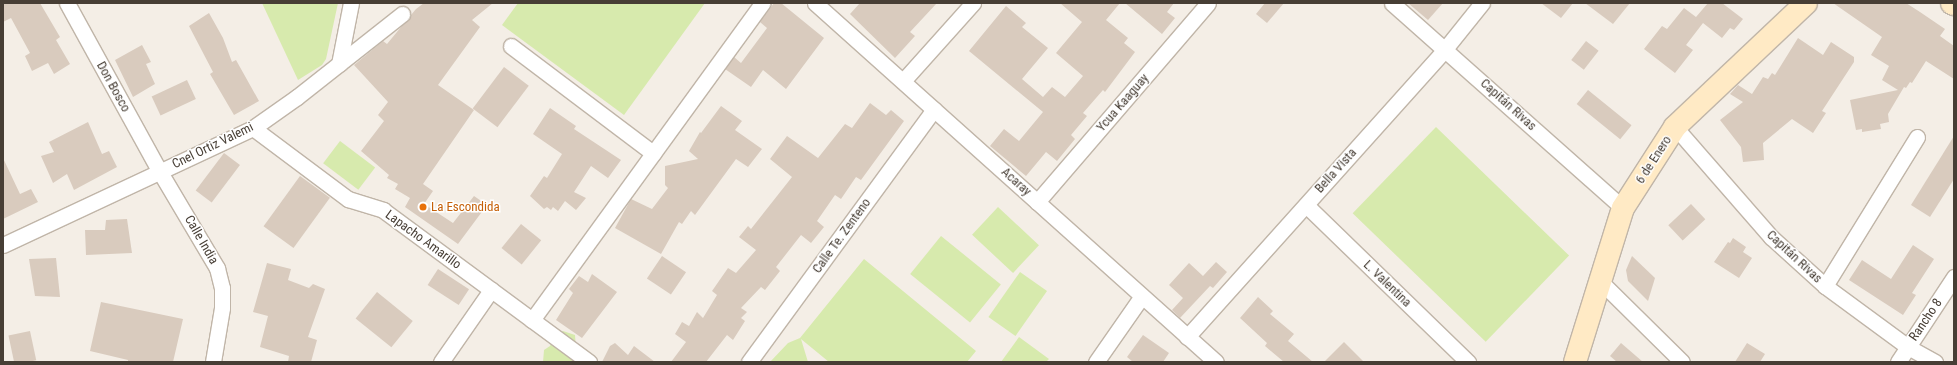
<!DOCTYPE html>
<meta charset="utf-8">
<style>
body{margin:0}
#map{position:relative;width:1957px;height:365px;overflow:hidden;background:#f4eee6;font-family:"Roboto Condensed",sans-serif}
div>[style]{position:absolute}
.green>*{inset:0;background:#d7eaad;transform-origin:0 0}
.building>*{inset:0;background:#d9cbbe;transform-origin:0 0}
.roads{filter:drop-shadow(1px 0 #c0b5a8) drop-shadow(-1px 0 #c0b5a8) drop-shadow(0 1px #c0b5a8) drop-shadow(0 -1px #c0b5a8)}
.street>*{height:15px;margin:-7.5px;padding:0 7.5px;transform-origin:7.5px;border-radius:7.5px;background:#fff}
.secondary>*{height:22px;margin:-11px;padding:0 11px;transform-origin:11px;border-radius:11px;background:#ffeac5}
.dots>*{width:11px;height:11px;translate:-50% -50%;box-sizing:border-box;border:2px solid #fff;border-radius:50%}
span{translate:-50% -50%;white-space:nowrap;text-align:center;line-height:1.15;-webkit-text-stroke:3px #fff;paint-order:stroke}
.street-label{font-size:13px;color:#473e35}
.food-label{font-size:13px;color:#c56008}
.left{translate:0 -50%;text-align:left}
.frame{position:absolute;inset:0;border:4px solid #473e35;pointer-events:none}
</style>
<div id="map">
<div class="green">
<div style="clip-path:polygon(262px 3px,338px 3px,326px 59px,322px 65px,298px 80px)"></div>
<div style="clip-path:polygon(518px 3px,705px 3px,624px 115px,502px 25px)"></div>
<div style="left:1436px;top:127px;width:185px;height:120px;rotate:44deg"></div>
<div style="left:340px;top:141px;width:44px;height:28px;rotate:37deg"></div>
<div style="left:998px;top:207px;width:56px;height:38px;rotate:43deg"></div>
<div style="left:941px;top:236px;width:77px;height:49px;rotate:39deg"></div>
<div style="clip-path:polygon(864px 259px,976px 351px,967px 362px,829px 362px,801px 339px,808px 362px,770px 362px,788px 343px,800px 338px)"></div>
<div style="left:1020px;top:272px;width:33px;height:55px;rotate:35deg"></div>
<div style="clip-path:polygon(563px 331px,575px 335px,576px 349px,582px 362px,543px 362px,544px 350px,550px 346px,554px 336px)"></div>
<div style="clip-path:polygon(1019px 337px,1049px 359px,1046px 362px,1001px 362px)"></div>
</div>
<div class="building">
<div style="clip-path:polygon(3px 3px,40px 3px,60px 37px,56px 40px,70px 64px,54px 74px,48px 63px,32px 71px,25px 56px,30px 53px,11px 18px,3px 22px)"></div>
<div style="clip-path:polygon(424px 3px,493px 3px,472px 20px,480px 27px,438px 85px,474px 110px,423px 184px,433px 191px,424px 204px,453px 223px,474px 196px,487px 205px,458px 244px,405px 207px,410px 198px,395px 189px,398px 184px,387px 178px,389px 175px,361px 151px,384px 121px,378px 115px,388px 102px,354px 65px,383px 41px,387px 44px,416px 9px)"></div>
<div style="clip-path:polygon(774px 3px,781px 3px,824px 38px,786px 89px,763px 70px,751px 87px,725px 69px,734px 57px,741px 63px,767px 28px,760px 22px)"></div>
<div style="clip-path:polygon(860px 3px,937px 3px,910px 32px,915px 36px,895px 58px,850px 14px)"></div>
<div style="clip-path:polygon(1060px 3px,1120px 3px,1106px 20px,1128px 38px,1124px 43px,1135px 52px,1105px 92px,1103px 90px,1083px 113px,1087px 116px,1071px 135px,1075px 139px,1057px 161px,1046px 152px,1026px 176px,990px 146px,1004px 129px,1019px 141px,1043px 112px,969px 51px,1006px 6px,1026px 23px,1022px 27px,1048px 48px,1022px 79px,1043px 97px,1052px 87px,1065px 97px,1083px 76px,1056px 53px,1082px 22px)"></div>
<div style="clip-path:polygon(1125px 3px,1174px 3px,1167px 12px,1175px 18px,1162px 34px)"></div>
<div style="clip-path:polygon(1265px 3px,1284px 3px,1267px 23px,1256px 14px)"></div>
<div style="clip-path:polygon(1408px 3px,1443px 3px,1428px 20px)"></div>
<div style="clip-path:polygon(1541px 3px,1573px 3px,1561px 18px)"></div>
<div style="clip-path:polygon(1585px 3px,1630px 3px,1613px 24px)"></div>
<div style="clip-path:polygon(1708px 3px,1722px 3px,1743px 19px,1734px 30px,1730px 28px,1722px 38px,1703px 23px,1686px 45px,1693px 50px,1675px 73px,1644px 49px,1662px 26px,1667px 29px,1684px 8px,1696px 17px)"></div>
<div style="clip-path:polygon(1833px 3px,1906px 3px,1920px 12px,1945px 29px,1940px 36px,1954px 46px,1954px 79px,1926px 61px,1912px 83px,1910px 82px,1906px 88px,1904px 87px,1888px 114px,1889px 122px,1880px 124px,1881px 129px,1862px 132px,1862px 129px,1856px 130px,1850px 100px,1898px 90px,1882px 80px,1889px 66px,1871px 55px,1882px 37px)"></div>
<div style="clip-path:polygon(209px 13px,223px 38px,232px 62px,236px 60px,259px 101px,234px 115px,210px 74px,213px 72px,189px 26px)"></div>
<div style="clip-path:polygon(1798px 38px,1823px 55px,1831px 42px,1854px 57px,1854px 62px,1822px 111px,1826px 113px,1813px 133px,1792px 119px,1763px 143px,1764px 160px,1743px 162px,1741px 147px,1720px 120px,1743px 102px,1730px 94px,1738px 85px,1752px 94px,1763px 77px,1768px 79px,1772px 73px,1775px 75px)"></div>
<div style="left:1586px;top:41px;width:16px;height:24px;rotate:38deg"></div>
<div style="clip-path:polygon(142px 45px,151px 62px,146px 64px,155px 84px,133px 97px,115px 60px)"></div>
<div style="left:504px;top:67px;width:31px;height:52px;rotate:37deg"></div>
<div style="left:187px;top:80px;width:21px;height:39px;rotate:65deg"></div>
<div style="left:1588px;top:90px;width:56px;height:18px;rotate:39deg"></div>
<div style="clip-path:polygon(870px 103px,886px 115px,891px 110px,904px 121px,861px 180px,856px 177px,841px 199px,835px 195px,817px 221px,824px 227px,811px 243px,801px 235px,776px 267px,780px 271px,765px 290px,761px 287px,741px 308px,747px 312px,741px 318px,745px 321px,733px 340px,727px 335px,706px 362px,671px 362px,686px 342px,675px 334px,682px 322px,689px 326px,697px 312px,703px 318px,717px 295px,712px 291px,728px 268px,736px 273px,756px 250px,739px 237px,748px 226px,751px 229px,792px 177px,770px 159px,787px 136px,818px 158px,845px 124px,852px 128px)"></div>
<div style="clip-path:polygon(721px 106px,742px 121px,735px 130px,762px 149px,748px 167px,736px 159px,695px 215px,691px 211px,682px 224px,679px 222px,661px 254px,615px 228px,631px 199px,652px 209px,668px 188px,665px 185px,665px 166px,698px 159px,689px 151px,700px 132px,701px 133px)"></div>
<div style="clip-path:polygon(550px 108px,576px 126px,574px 129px,621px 160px,608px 178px,591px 166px,574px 192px,586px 198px,576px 210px,565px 201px,558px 211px,553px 207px,551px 210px,547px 207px,544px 209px,530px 196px,544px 176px,547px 178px,562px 154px,533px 134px)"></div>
<div style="clip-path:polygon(88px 122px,102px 154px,109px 151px,117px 167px,74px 190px,67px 174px,53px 183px,41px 156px,54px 152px,49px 142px)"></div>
<div style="clip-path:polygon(1954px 136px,1954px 179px,1930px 217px,1911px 205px)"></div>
<div style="left:224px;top:153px;width:20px;height:47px;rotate:37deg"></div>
<div style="clip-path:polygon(3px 158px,20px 194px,31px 189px,38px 202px,3px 219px)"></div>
<div style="left:300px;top:176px;width:37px;height:62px;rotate:36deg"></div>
<div style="left:1691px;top:204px;width:21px;height:31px;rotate:47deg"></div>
<div style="clip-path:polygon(127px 219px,132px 253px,86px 255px,85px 230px,105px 230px,106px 220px)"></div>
<div style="left:521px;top:224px;width:26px;height:31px;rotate:39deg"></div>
<div style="clip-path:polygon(1733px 238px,1746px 247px,1743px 252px,1752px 258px,1739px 278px,1714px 262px,1728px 242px,1730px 243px)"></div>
<div style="clip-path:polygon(1913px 245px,1934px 259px,1912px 293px,1916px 295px,1903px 315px,1849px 280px,1862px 260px,1891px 279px)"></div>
<div style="left:662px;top:256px;width:29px;height:27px;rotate:34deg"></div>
<div style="clip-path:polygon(1632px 256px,1655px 278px,1648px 301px,1628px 281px,1626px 270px)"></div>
<div style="clip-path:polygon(56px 258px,60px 297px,35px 296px,29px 259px)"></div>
<div style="clip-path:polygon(1216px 262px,1227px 272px,1213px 288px,1210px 286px,1180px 318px,1172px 310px,1183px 298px,1169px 285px,1189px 263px,1203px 276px)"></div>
<div style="clip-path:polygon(267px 263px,291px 269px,288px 280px,309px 288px,313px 284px,325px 289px,308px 337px,317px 340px,311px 362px,288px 362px,289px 356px,260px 347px,268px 316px,253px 312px)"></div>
<div style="left:438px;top:269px;width:37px;height:19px;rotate:33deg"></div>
<div style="clip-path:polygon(592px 274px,617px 292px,582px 338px,556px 320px,573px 293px,569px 289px,579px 276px,588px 282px)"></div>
<div style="left:377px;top:292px;width:46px;height:34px;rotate:39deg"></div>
<div style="clip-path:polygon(1258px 297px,1273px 311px,1270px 314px,1294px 334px,1288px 341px,1313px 362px,1284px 362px,1265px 346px,1267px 343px,1240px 318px)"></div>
<div style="clip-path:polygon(101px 302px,183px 319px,173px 362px,128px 362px,128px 360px,90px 351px)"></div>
<div style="left:30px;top:331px;width:30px;height:22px;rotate:78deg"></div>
<div style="clip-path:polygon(1143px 335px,1169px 353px,1163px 362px,1133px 362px,1127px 357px)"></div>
<div style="clip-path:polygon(1344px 342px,1364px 362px,1324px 362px)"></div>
<div style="clip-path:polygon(615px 343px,628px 355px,634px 346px,655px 362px,602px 362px,610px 346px)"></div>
<div style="clip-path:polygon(1621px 343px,1643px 362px,1617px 362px,1610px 356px)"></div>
<div style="clip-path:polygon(1747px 343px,1765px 354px,1760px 362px,1735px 362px)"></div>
</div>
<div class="roads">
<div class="street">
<div style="left:67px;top:3px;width:193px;rotate:61.2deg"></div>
<div style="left:160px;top:172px;width:112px;rotate:59.3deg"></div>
<div style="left:217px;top:268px;width:21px;rotate:76deg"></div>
<div style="left:222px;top:288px;width:20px;rotate:90deg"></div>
<div style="left:222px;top:308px;width:55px;rotate:99.5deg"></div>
<div style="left:815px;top:3px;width:538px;rotate:41.84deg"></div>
<div style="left:1392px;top:3px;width:309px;rotate:41.6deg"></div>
<div style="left:511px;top:46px;width:178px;rotate:37deg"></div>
<div style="left:339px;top:64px;width:62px;rotate:-78.9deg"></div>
<div style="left:903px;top:81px;width:105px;rotate:-48.1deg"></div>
<div style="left:1675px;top:127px;width:146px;rotate:48.9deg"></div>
<div style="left:1771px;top:237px;width:73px;rotate:42.2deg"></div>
<div style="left:1825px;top:286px;width:103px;rotate:36.3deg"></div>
<div style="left:1908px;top:347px;width:31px;rotate:29deg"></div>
<div style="left:253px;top:128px;width:119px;rotate:36.8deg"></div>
<div style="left:348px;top:199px;width:37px;rotate:17deg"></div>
<div style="left:383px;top:210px;width:256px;rotate:36.4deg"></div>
<div style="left:1037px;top:202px;width:262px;rotate:-49.3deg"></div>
<div style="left:1306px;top:205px;width:226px;rotate:44.1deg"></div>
<div style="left:3px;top:245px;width:276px;rotate:-25.1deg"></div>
<div style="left:253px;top:128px;width:54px;rotate:-35.2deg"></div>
<div style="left:297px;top:97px;width:134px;rotate:-38.3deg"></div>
<div style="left:1600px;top:281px;width:115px;rotate:44.6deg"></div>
<div style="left:1825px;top:286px;width:175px;rotate:-58.3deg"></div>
<div style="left:532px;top:320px;width:392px;rotate:-54deg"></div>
<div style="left:1187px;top:337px;width:387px;rotate:-48.1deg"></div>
<div style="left:1445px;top:49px;width:59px;rotate:-51.2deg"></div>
<div style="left:441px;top:362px;width:88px;rotate:-55.2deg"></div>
<div style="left:749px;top:362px;width:313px;rotate:-53.8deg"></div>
<div style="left:1096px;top:362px;width:80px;rotate:-55.1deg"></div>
<div style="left:1898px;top:362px;width:102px;rotate:-56.6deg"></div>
</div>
<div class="secondary">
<div style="left:1952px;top:3px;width:2px;rotate:27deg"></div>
<div style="left:1575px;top:362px;width:161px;rotate:-72.7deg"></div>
<div style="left:1623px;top:208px;width:96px;rotate:-57.3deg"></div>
<div style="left:1675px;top:127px;width:180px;rotate:-43.4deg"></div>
</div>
</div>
<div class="dots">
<div style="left:423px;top:207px;background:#e8710a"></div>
</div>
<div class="street-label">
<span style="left:113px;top:87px;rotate:61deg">Don Bosco</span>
<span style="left:1123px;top:103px;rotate:-49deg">Ycua Kaaguay</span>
<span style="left:1508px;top:105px;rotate:42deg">Capitán Rivas</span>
<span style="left:213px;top:146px;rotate:-26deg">Cnel Ortiz Valemi</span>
<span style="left:1654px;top:160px;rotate:-57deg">6 de Enero</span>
<span style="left:1336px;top:171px;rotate:-48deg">Bella Vista</span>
<span style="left:1016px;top:182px;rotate:42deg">Acaray</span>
<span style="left:842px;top:236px;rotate:-54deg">Calle Te. Zenteno</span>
<span style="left:201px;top:240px;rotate:60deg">Calle India</span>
<span style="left:423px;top:240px;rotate:36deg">Lapacho Amarillo</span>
<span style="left:1794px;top:257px;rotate:43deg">Capitán Rivas</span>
<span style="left:1387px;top:284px;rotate:44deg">L. Valentina</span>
<span style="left:1926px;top:320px;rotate:-56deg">Rancho 8</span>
</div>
<div class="food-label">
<span class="left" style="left:431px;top:207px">La Escondida</span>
</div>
<div class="frame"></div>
</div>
